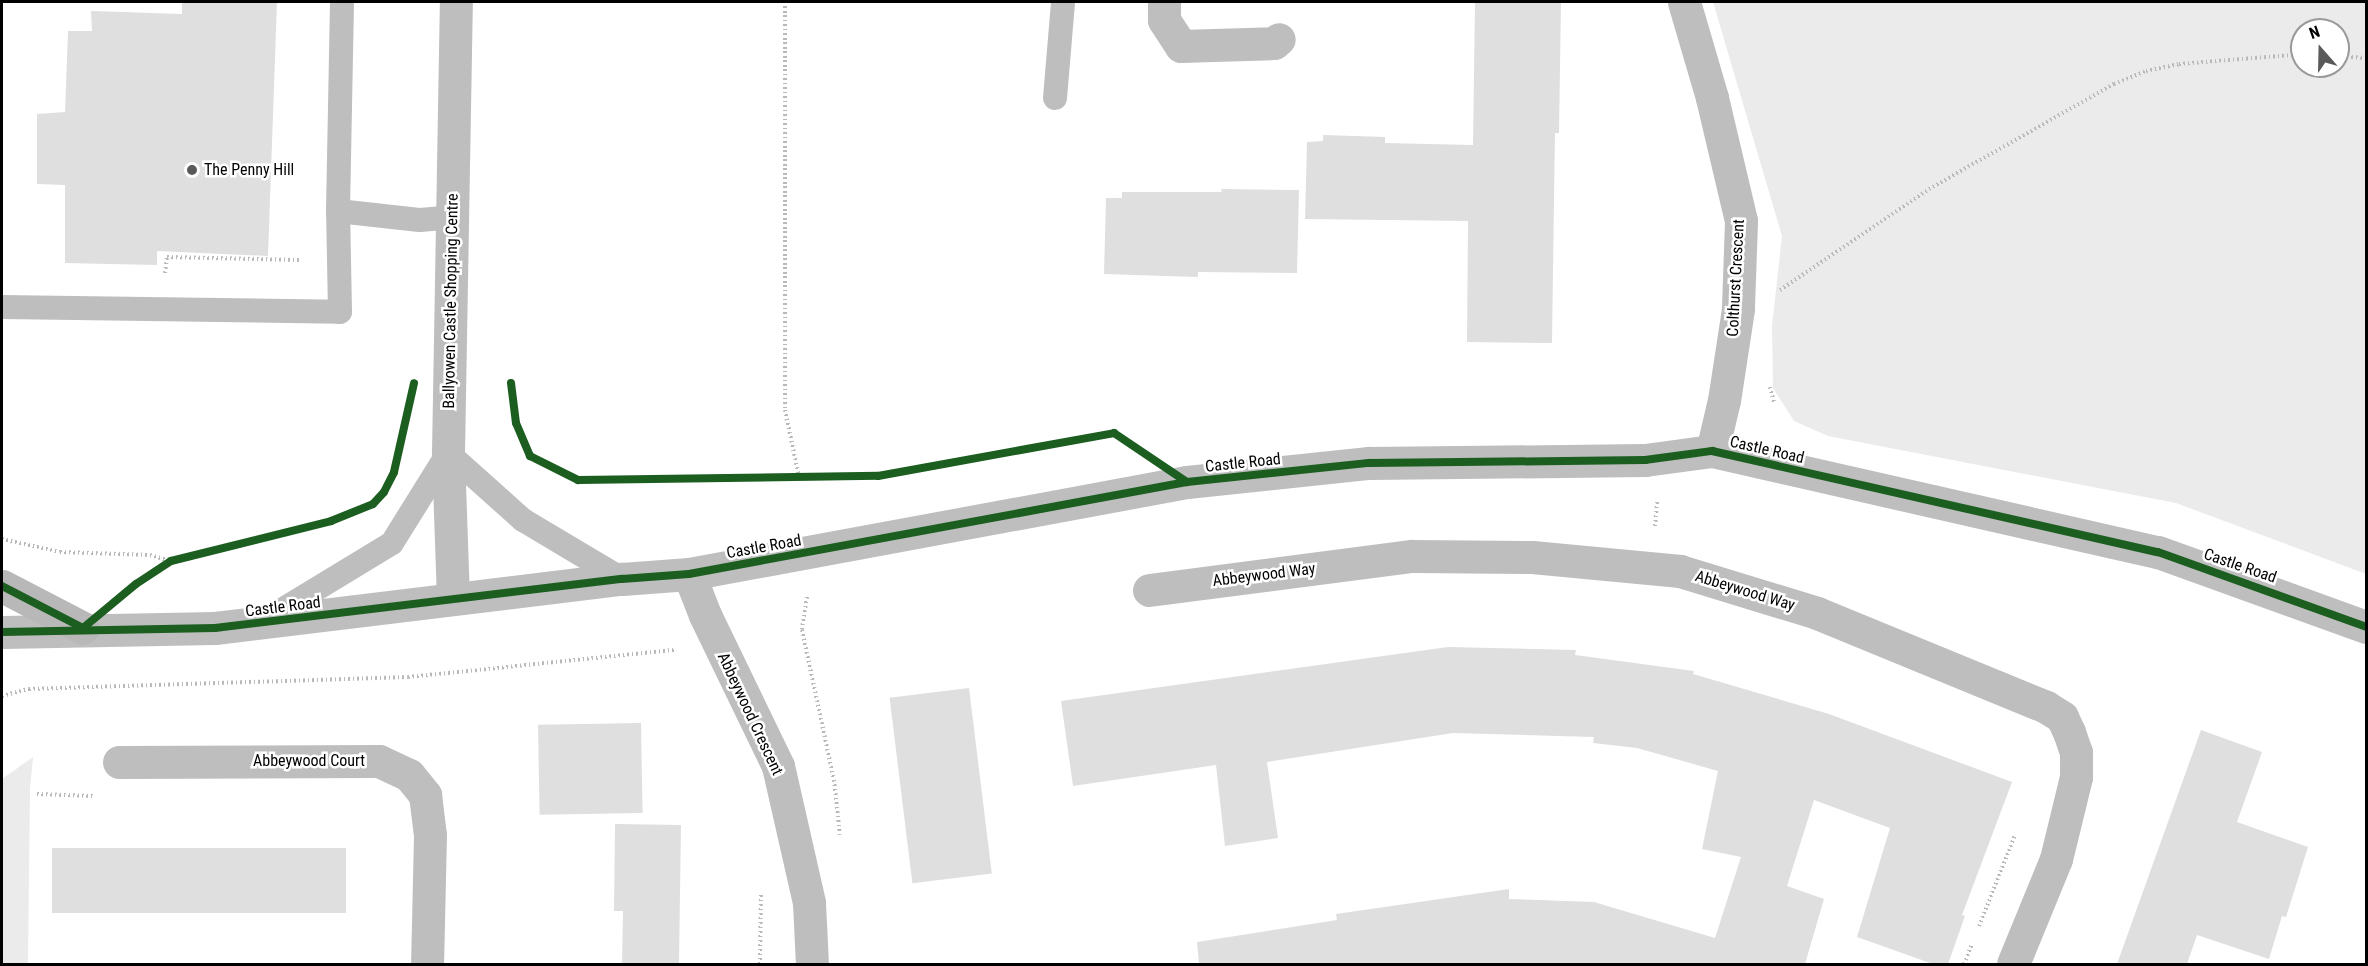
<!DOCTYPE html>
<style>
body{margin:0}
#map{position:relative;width:2368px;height:966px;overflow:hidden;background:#fff;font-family:"Roboto Condensed",sans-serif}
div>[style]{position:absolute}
.green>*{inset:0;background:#ebebeb}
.building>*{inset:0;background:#dfdfdf;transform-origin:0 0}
.path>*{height:4px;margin-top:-2px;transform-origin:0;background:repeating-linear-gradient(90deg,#b9b9b9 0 1.5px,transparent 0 4.5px)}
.service>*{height:24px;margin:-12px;padding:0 12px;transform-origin:12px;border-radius:12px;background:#bebebe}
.minor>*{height:33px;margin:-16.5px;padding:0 16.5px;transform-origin:16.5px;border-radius:16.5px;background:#bebebe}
.tertiary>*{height:33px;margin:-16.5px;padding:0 16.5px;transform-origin:16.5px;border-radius:16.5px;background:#bebebe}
.secondary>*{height:33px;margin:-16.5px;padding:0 16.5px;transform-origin:16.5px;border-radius:16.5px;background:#b8b8b8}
.cycleway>*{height:8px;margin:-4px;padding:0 4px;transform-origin:4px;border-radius:4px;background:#1b5e20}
.dots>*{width:16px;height:16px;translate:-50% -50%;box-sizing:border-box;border:3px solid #fff;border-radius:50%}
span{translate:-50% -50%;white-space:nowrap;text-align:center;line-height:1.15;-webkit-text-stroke:5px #fff;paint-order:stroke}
.poi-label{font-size:16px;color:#000}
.left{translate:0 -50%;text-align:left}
.street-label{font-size:16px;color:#000}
.frame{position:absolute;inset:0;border:3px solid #000;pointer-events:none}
.north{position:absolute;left:2290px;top:18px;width:60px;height:60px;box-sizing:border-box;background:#fff;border:2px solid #999;border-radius:50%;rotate:340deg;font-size:16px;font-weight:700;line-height:24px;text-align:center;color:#000}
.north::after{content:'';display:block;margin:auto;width:21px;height:27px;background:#595959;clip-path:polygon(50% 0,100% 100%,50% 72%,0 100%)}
</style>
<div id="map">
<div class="green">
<div style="clip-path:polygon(evenodd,1713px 2px,2366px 2px,2366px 574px,2176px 503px,1828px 436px,1794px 421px,1773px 388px,1772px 326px,1782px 236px,1713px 2px,2302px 30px,2338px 30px,2338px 66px,2302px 66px,2302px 30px)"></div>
<div style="clip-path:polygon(33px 757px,30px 789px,28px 964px,2px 964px,2px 779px)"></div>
</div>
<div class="building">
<div style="clip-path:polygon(182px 2px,277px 2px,268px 256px,157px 251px,157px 265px,65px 263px,65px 185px,37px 184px,37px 114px,65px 112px,68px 31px,92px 31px,91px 11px,182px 14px)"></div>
<div style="clip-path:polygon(1475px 2px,1561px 2px,1559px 133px,1555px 133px,1554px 200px,1552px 343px,1467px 342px,1468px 221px,1305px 219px,1307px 142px,1323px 141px,1323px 135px,1385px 137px,1385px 143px,1473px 145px)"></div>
<div style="clip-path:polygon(1221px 189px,1299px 190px,1297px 273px,1198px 272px,1198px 277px,1104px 274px,1106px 198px,1122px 198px,1122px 192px,1222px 192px)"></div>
<div style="clip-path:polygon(1448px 647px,1576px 650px,1575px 655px,1694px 671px,1693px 674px,1829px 714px,2012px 782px,1962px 915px,1965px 916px,1948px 964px,1933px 964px,1857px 937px,1890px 828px,1814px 800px,1787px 886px,1824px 899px,1805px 964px,1199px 964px,1197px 942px,1337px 920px,1336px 914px,1509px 889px,1509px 899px,1594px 902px,1715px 938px,1741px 857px,1702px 849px,1718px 771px,1637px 748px,1593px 743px,1594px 737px,1453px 733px,1267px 762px,1278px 838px,1225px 846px,1216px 765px,1073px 786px,1061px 701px)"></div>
<div style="left:969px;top:688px;width:187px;height:80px;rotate:83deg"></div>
<div style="left:641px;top:723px;width:90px;height:103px;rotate:89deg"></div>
<div style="clip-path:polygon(2201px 730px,2262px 752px,2237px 822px,2308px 847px,2286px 917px,2282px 916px,2269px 959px,2197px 935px,2187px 964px,2117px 964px)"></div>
<div style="clip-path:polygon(615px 824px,681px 825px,679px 964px,622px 964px,623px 911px,614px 911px)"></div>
<div style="left:346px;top:848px;width:65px;height:294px;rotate:90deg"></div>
</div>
<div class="path">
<div style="left:785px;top:2px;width:408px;rotate:90deg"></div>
<div style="left:785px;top:410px;width:68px;rotate:78.2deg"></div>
<div style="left:2338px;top:56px;width:28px;rotate:4deg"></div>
<div style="left:165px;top:273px;width:16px;rotate:-83deg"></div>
<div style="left:167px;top:257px;width:134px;rotate:1.3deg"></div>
<div style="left:1780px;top:290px;width:180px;rotate:-34.1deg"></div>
<div style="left:1929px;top:189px;width:213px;rotate:-29.6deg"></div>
<div style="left:2114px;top:84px;width:35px;rotate:-22deg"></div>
<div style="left:2146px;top:71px;width:34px;rotate:-12deg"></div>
<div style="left:2179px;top:64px;width:123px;rotate:-4.6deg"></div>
<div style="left:1770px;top:387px;width:16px;rotate:75deg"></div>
<div style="left:1655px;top:526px;width:24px;rotate:-85deg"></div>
<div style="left:2px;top:539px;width:59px;rotate:12.6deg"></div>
<div style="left:60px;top:552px;width:90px;rotate:1.9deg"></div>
<div style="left:150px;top:555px;width:22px;rotate:16deg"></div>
<div style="left:807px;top:597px;width:33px;rotate:99deg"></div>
<div style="left:802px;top:630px;width:153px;rotate:78deg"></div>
<div style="left:834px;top:780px;width:55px;rotate:83.8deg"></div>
<div style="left:2px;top:696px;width:28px;rotate:-15deg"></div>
<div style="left:29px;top:689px;width:379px;rotate:-1.8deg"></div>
<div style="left:408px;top:677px;width:269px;rotate:-5.8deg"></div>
<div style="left:37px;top:794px;width:56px;rotate:2deg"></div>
<div style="left:1979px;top:926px;width:98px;rotate:-68.4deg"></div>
<div style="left:760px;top:964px;width:70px;rotate:-89.2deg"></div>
<div style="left:1964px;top:964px;width:22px;rotate:-68deg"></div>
</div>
<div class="service">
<div style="left:1055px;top:98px;width:96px;rotate:-85.2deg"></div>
<div style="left:338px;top:211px;width:209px;rotate:-88.9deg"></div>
<div style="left:2px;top:307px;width:338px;rotate:0.8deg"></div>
<div style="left:340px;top:312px;width:101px;rotate:-91.1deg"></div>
<div style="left:338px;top:211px;width:82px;rotate:6.3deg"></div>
<div style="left:420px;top:220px;width:32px;rotate:-5deg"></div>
<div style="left:267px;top:619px;width:146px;rotate:-31.3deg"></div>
<div style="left:392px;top:543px;width:106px;rotate:-58.1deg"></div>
<div style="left:448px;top:453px;width:101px;rotate:41.8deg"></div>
<div style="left:523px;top:520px;width:115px;rotate:30.8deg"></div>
</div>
<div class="minor">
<div style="left:1164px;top:2px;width:18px;rotate:90deg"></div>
<div style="left:1164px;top:20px;width:31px;rotate:57deg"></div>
<div style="left:1181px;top:46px;width:93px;rotate:-1.8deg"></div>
<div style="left:1274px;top:43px;width:6px;rotate:-39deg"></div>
<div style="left:1684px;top:2px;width:100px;rotate:73.7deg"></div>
<div style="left:1712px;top:98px;width:126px;rotate:76.7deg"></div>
<div style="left:1741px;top:221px;width:88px;rotate:92deg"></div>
<div style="left:1738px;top:309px;width:92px;rotate:98.7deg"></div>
<div style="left:1724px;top:400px;width:52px;rotate:103.2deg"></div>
<div style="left:689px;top:574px;width:44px;rotate:68.7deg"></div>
<div style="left:705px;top:615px;width:168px;rotate:64.2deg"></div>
<div style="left:778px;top:766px;width:140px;rotate:77.2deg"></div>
<div style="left:809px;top:903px;width:61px;rotate:87.2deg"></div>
<div style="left:1149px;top:590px;width:265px;rotate:-7.4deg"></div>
<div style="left:1412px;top:556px;width:120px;rotate:0.5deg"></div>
<div style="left:1532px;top:557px;width:149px;rotate:5.4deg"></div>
<div style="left:1680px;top:571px;width:143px;rotate:17deg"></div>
<div style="left:1817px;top:613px;width:248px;rotate:22.3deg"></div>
<div style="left:2046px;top:707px;width:19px;rotate:32deg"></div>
<div style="left:2062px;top:717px;width:17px;rotate:65deg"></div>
<div style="left:2069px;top:732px;width:21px;rotate:71deg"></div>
<div style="left:2076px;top:752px;width:25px;rotate:90deg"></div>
<div style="left:2076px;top:777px;width:84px;rotate:103.7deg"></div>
<div style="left:2056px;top:859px;width:113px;rotate:112.3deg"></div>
<div style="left:453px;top:599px;width:146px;rotate:-92deg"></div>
<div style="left:448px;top:453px;width:451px;rotate:-89deg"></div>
<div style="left:119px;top:762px;width:260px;rotate:-0.2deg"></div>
<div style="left:379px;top:761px;width:33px;rotate:25deg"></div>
<div style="left:409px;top:775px;width:26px;rotate:51deg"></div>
<div style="left:425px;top:795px;width:40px;rotate:82.9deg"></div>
<div style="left:430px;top:835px;width:129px;rotate:91.3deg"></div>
</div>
<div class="tertiary">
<div style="left:2px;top:632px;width:213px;rotate:-1.1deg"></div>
<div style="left:215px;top:628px;width:410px;rotate:-6.9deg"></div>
<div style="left:622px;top:579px;width:67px;rotate:-4.3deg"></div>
<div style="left:689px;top:574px;width:506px;rotate:-10.47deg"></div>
<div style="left:1187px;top:482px;width:183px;rotate:-6deg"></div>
<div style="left:1369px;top:463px;width:276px;rotate:-0.6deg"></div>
<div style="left:1645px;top:460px;width:68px;rotate:-7.7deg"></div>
<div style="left:1712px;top:451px;width:457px;rotate:12.8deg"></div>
<div style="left:2158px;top:552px;width:221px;rotate:19.8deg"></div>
</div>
<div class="secondary">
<div style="left:2px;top:586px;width:91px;rotate:27.4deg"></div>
</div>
<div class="cycleway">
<div style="left:511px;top:383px;width:40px;rotate:82.9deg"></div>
<div style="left:516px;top:423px;width:36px;rotate:67deg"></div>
<div style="left:530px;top:456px;width:54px;rotate:26.6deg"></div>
<div style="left:578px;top:480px;width:300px;rotate:-0.8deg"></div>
<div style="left:878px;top:476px;width:240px;rotate:-10.3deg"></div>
<div style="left:1114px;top:433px;width:88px;rotate:33.9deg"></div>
<div style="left:2px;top:586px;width:89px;rotate:27.4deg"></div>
<div style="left:83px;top:628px;width:69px;rotate:-39.7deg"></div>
<div style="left:136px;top:584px;width:42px;rotate:-33.3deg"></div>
<div style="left:171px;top:561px;width:165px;rotate:-14deg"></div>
<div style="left:331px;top:521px;width:45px;rotate:-22deg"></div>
<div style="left:373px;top:504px;width:16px;rotate:-47deg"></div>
<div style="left:384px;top:492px;width:22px;rotate:-63deg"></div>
<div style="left:394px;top:472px;width:91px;rotate:-77.3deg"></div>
<div style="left:2px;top:632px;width:213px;rotate:-1.1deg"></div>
<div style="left:215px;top:628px;width:410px;rotate:-6.9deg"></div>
<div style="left:622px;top:579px;width:67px;rotate:-4.3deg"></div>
<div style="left:689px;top:574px;width:506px;rotate:-10.47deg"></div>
<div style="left:1187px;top:482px;width:183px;rotate:-6deg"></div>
<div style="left:1369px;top:463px;width:276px;rotate:-0.6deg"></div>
<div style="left:1645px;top:460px;width:68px;rotate:-7.7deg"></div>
<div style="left:1712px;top:451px;width:457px;rotate:12.8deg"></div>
<div style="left:2158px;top:552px;width:221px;rotate:19.8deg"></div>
</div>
<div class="dots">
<div style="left:192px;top:170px;background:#595959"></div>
</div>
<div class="poi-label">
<span class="left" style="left:204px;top:170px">The Penny Hill</span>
</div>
<div class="street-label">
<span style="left:1736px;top:278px;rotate:-87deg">Colthurst Crescent</span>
<span style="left:451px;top:301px;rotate:-89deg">Ballyowen Castle Shopping Centre</span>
<span style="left:1767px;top:450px;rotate:13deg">Castle Road</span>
<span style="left:1243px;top:463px;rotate:-6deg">Castle Road</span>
<span style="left:764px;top:547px;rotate:-10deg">Castle Road</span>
<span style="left:2240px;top:566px;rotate:19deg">Castle Road</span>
<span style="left:1264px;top:575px;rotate:-7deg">Abbeywood Way</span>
<span style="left:1745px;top:591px;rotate:17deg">Abbeywood Way</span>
<span style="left:283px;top:607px;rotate:-7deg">Castle Road</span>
<span style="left:750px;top:714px;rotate:65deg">Abbeywood Crescent</span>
<span style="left:309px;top:761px">Abbeywood Court</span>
</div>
<div class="frame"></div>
<div class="north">N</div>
</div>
